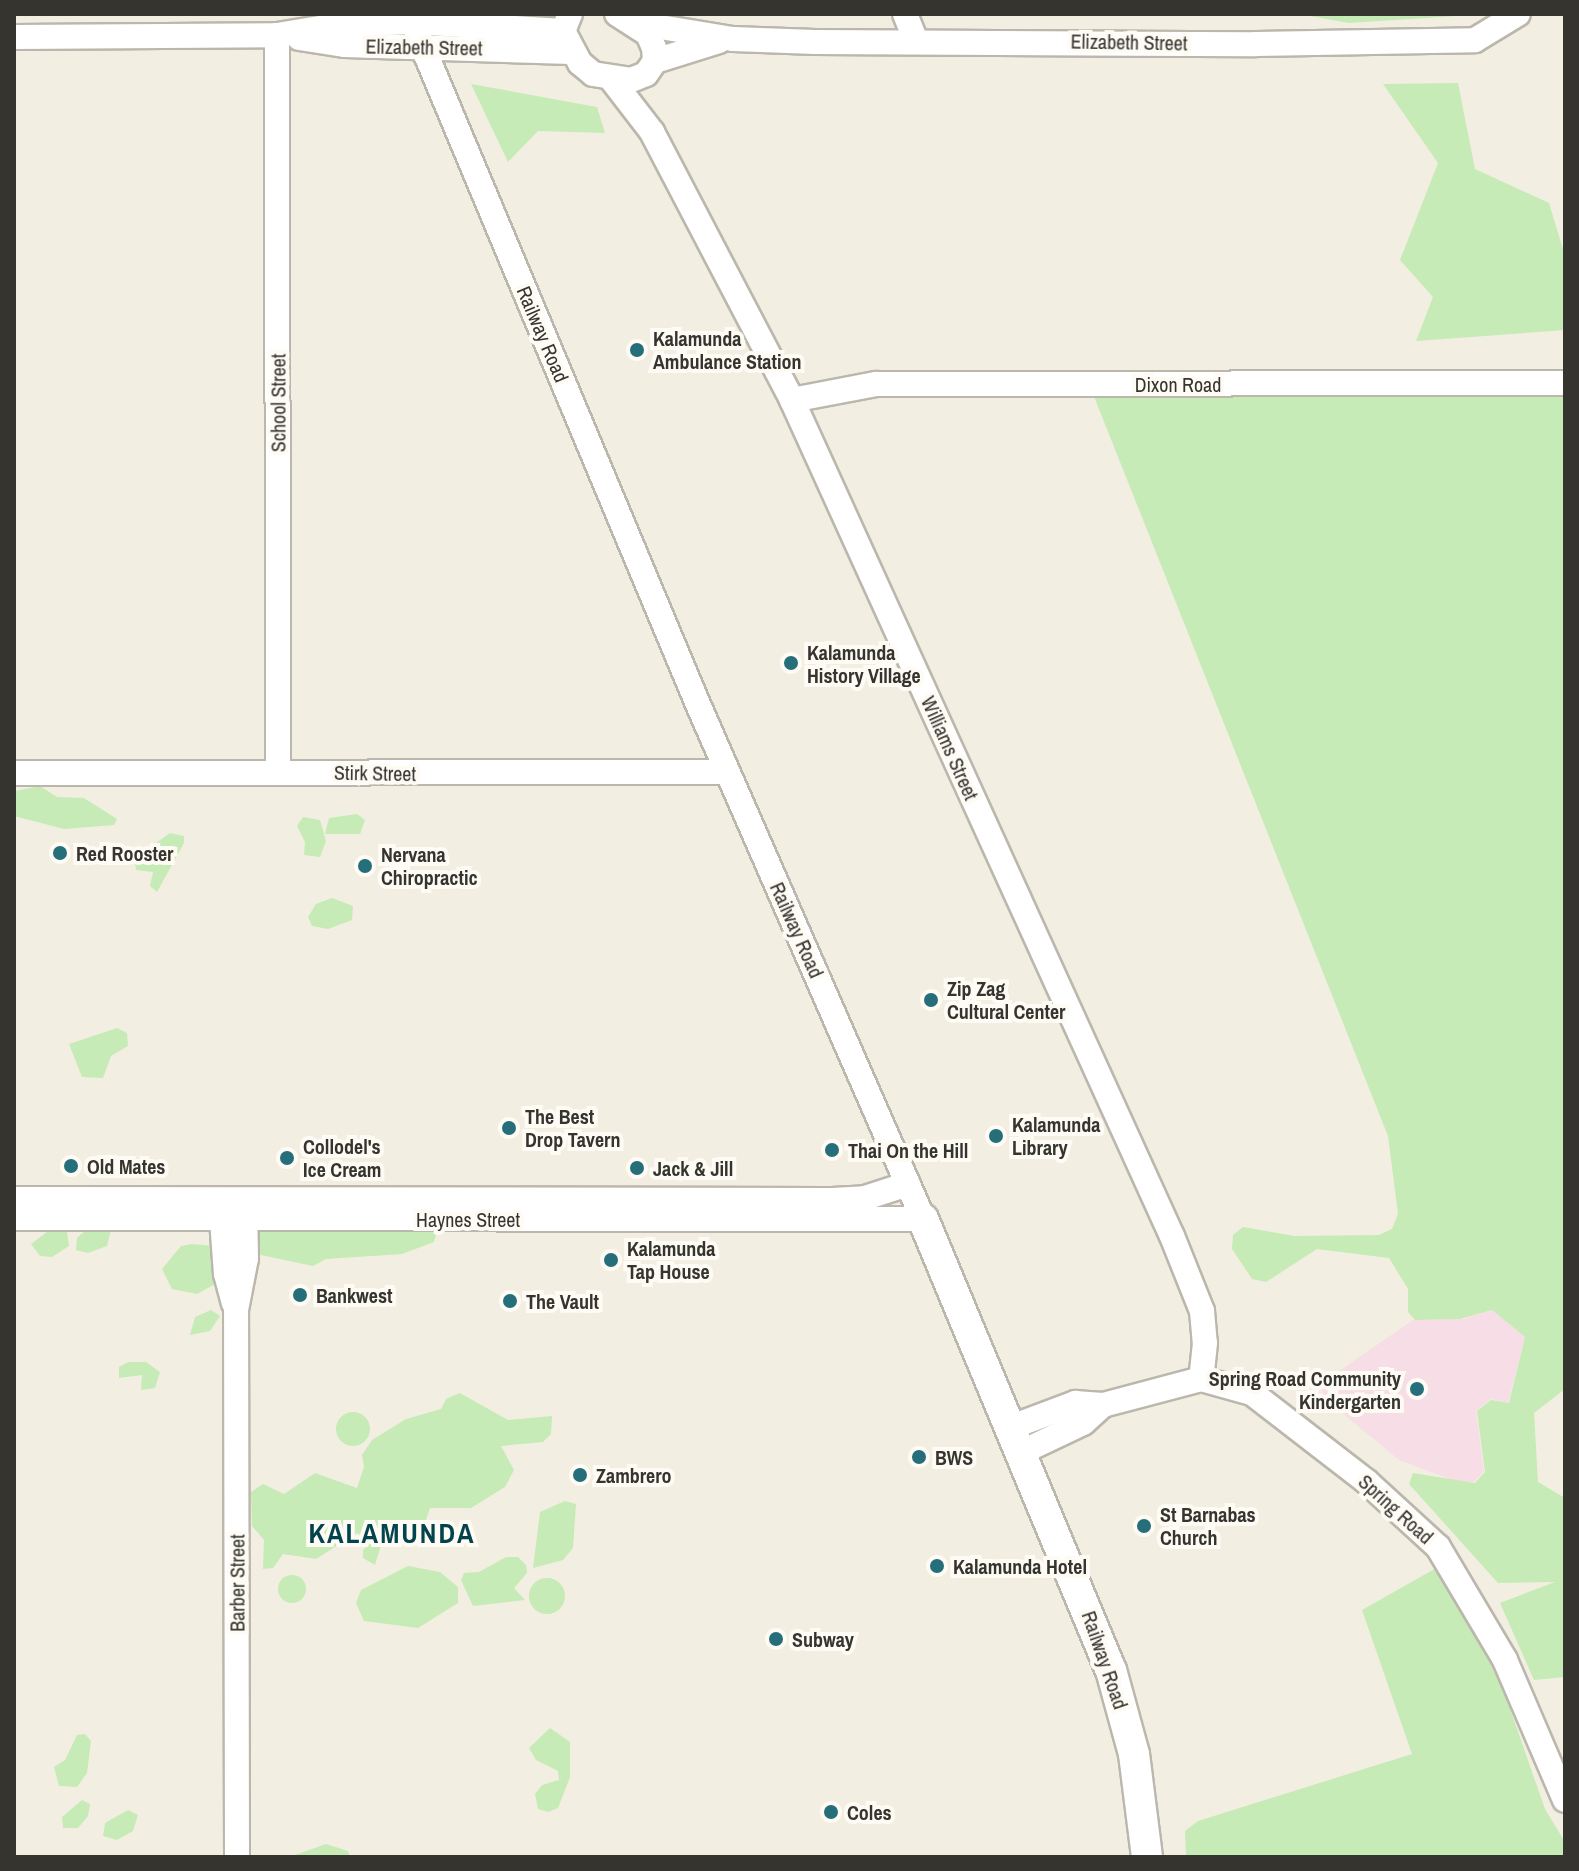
<!DOCTYPE html>
<style>
body{margin:0}
#map{position:relative;width:1579px;height:1871px;overflow:hidden;background:#f3eee2;font-family:"Archivo Narrow",sans-serif}
div>[style]{position:absolute}
.education>*{inset:0;background:#f6dde6}
.green>*{inset:0;background:#c6ebb6}
.round{border-radius:50%}
.roads{filter:drop-shadow(2px 0 #bcb7ac) drop-shadow(-2px 0 #bcb7ac) drop-shadow(0 2px #bcb7ac) drop-shadow(0 -2px #bcb7ac)}
.minor>*{height:24px;margin:-12px;padding:0 12px;transform-origin:12px;border-radius:12px;background:#fff}
.major>*{height:30px;margin:-15px;padding:0 15px;transform-origin:15px;border-radius:15px;background:#fff}
.dots>*{width:22px;height:22px;translate:-50% -50%;box-sizing:border-box;border:4px solid #fefbf4;border-radius:50%}
span{translate:-50% -50%;white-space:nowrap;text-align:center;line-height:1.15;-webkit-text-stroke:8px #fefbf4;paint-order:stroke}
.street-label{font-size:20px;color:#36342f}
.poi-label{font-size:20px;color:#36342f;font-weight:700}
.left{translate:0 -50%;text-align:left}
.right{translate:-100% -50%;text-align:right}
.district-label{font-size:28px;color:#02434d;font-weight:700;letter-spacing:2px}
.frame{position:absolute;inset:0;border:16px solid #36342f;pointer-events:none}
</style>
<div id="map">
<div class="education">
<div style="clip-path:polygon(1492px 1310px,1525px 1337px,1508px 1403px,1491px 1399px,1476px 1411px,1484px 1472px,1474px 1482px,1458px 1482px,1399px 1460px,1323px 1397px,1323px 1382px,1413px 1320px,1463px 1319px)"></div>
</div>
<div class="green">
<div style="clip-path:polygon(1299px 14px,1487px 14px,1349px 23px)"></div>
<div style="clip-path:polygon(1458px 83px,1475px 169px,1549px 203px,1565px 256px,1565px 330px,1416px 341px,1433px 297px,1400px 260px,1438px 163px,1383px 84px)"></div>
<div style="clip-path:polygon(471px 84px,597px 107px,605px 133px,538px 131px,508px 162px)"></div>
<div style="clip-path:polygon(1565px 383px,1565px 1389px,1534px 1413px,1538px 1482px,1565px 1498px,1565px 1677px,1534px 1680px,1500px 1603px,1555px 1582px,1498px 1583px,1409px 1484px,1413px 1473px,1475px 1483px,1485px 1472px,1477px 1411px,1491px 1400px,1509px 1403px,1525px 1337px,1492px 1310px,1460px 1319px,1415px 1320px,1408px 1312px,1408px 1289px,1389px 1258px,1317px 1249px,1266px 1282px,1252px 1279px,1232px 1249px,1233px 1235px,1243px 1227px,1295px 1236px,1379px 1235px,1392px 1229px,1398px 1214px,1388px 1136px,1089px 384px)"></div>
<div style="clip-path:polygon(40px 786px,57px 797px,84px 798px,117px 819px,114px 825px,64px 829px,14px 816px,15px 791px)"></div>
<div style="clip-path:polygon(357px 814px,365px 820px,360px 834px,325px 834px,329px 818px)"></div>
<div style="clip-path:polygon(303px 817px,320px 820px,326px 841px,320px 857px,304px 855px,305px 842px,297px 826px)"></div>
<div style="clip-path:polygon(170px 833px,184px 836px,184px 843px,157px 892px,150px 886px,153px 872px,136px 870px,133px 850px,149px 848px)"></div>
<div style="clip-path:polygon(332px 898px,353px 906px,352px 920px,328px 929px,312px 926px,308px 917px,316px 904px)"></div>
<div style="clip-path:polygon(117px 1028px,127px 1033px,128px 1046px,111px 1056px,103px 1078px,82px 1077px,69px 1044px)"></div>
<div style="clip-path:polygon(276px 1220px,429px 1223px,436px 1235px,434px 1242px,402px 1254px,326px 1259px,313px 1266px,256px 1254px,256px 1233px)"></div>
<div style="clip-path:polygon(51px 1229px,67px 1232px,69px 1246px,52px 1257px,40px 1256px,31px 1244px)"></div>
<div style="clip-path:polygon(111px 1230px,107px 1246px,88px 1253px,76px 1250px,77px 1238px,85px 1231px)"></div>
<div style="clip-path:polygon(192px 1244px,215px 1246px,217px 1283px,197px 1294px,172px 1289px,162px 1269px,181px 1246px)"></div>
<div style="clip-path:polygon(211px 1310px,220px 1316px,210px 1331px,190px 1335px,195px 1317px)"></div>
<div style="clip-path:polygon(128px 1362px,146px 1362px,160px 1372px,155px 1388px,141px 1390px,142px 1375px,119px 1378px,119px 1367px)"></div>
<div style="clip-path:polygon(460px 1393px,508px 1420px,552px 1416px,551px 1434px,543px 1442px,501px 1446px,514px 1470px,505px 1487px,471px 1508px,430px 1508px,421px 1535px,382px 1542px,375px 1565px,363px 1558px,363px 1550px,373px 1541px,357px 1533px,316px 1559px,283px 1554px,273px 1568px,263px 1569px,264px 1540px,252px 1526px,251px 1492px,263px 1484px,284px 1494px,315px 1473px,357px 1488px,364px 1467px,362px 1455px,372px 1440px,406px 1419px,441px 1409px,446px 1399px)"></div>
<div class="round" style="left:336px;top:1412px;width:34px;height:34px"></div>
<div style="clip-path:polygon(565px 1501px,576px 1504px,573px 1548px,563px 1560px,533px 1568px,540px 1512px)"></div>
<div style="clip-path:polygon(506px 1557px,518px 1557px,526px 1565px,527px 1573px,514px 1588px,525px 1600px,473px 1606px,461px 1580px,464px 1573px,479px 1572px)"></div>
<div style="clip-path:polygon(408px 1566px,440px 1572px,458px 1587px,458px 1603px,418px 1628px,364px 1621px,356px 1603px,361px 1590px)"></div>
<div style="clip-path:polygon(1438px 1567px,1500px 1680px,1545px 1809px,1565px 1842px,1565px 1857px,1186px 1857px,1185px 1831px,1198px 1821px,1412px 1754px,1362px 1610px)"></div>
<div class="round" style="left:278px;top:1575px;width:28px;height:28px"></div>
<div class="round" style="left:529px;top:1578px;width:36px;height:36px"></div>
<div style="clip-path:polygon(550px 1728px,570px 1742px,570px 1777px,558px 1808px,548px 1812px,538px 1809px,535px 1794px,542px 1785px,559px 1780px,558px 1771px,536px 1760px,529px 1748px)"></div>
<div style="clip-path:polygon(85px 1734px,91px 1741px,87px 1773px,77px 1787px,59px 1786px,54px 1767px,65px 1760px,77px 1735px)"></div>
<div style="clip-path:polygon(82px 1800px,90px 1804px,88px 1816px,78px 1828px,63px 1828px,62px 1817px)"></div>
<div style="clip-path:polygon(128px 1810px,138px 1815px,133px 1831px,117px 1840px,103px 1836px,105px 1823px)"></div>
<div style="clip-path:polygon(326px 1844px,348px 1851px,350px 1857px,289px 1857px)"></div>
</div>
<div class="roads">
<div class="minor">
<div style="left:570px;top:14px;width:18px;rotate:112deg"></div>
<div style="left:563px;top:31px;width:36px;rotate:62deg"></div>
<div style="left:580px;top:63px;width:17px;rotate:40deg"></div>
<div style="left:593px;top:74px;width:38px;rotate:9deg"></div>
<div style="left:631px;top:80px;width:16px;rotate:-22deg"></div>
<div style="left:646px;top:74px;width:16px;rotate:-55deg"></div>
<div style="left:655px;top:61px;width:13px;rotate:-94deg"></div>
<div style="left:654px;top:48px;width:15px;rotate:-113deg"></div>
<div style="left:648px;top:34px;width:37px;rotate:-147deg"></div>
<div style="left:905px;top:14px;width:27px;rotate:68deg"></div>
<div style="left:636px;top:23px;width:98px;rotate:9.4deg"></div>
<div style="left:733px;top:39px;width:82px;rotate:2.1deg"></div>
<div style="left:815px;top:42px;width:441px;rotate:0.3deg"></div>
<div style="left:1256px;top:44px;width:219px;rotate:-1deg"></div>
<div style="left:1475px;top:40px;width:50px;rotate:-31.2deg"></div>
<div style="left:277px;top:35px;width:737px;rotate:89.92deg"></div>
<div style="left:14px;top:37px;width:263px;rotate:-0.4deg"></div>
<div style="left:277px;top:35px;width:69px;rotate:-9.2deg"></div>
<div style="left:345px;top:24px;width:67px;rotate:-1.7deg"></div>
<div style="left:412px;top:22px;width:151px;rotate:3.4deg"></div>
<div style="left:299px;top:38px;width:47px;rotate:8.7deg"></div>
<div style="left:345px;top:45px;width:226px;rotate:1.8deg"></div>
<div style="left:655px;top:61px;width:67px;rotate:-17.4deg"></div>
<div style="left:612px;top:80px;width:66px;rotate:52.4deg"></div>
<div style="left:652px;top:132px;width:302px;rotate:62.4deg"></div>
<div style="left:792px;top:400px;width:918px;rotate:65.56deg"></div>
<div style="left:1172px;top:1236px;width:81px;rotate:68.2deg"></div>
<div style="left:1202px;top:1311px;width:32px;rotate:85deg"></div>
<div style="left:1205px;top:1343px;width:36px;rotate:96deg"></div>
<div style="left:792px;top:400px;width:86px;rotate:-10.8deg"></div>
<div style="left:876px;top:384px;width:689px;rotate:-0.08deg"></div>
<div style="left:14px;top:773px;width:713px;rotate:-0.08deg"></div>
<div style="left:14px;top:1199px;width:818px;rotate:0.07deg"></div>
<div style="left:832px;top:1200px;width:33px;rotate:-3deg"></div>
<div style="left:865px;top:1198px;width:45px;rotate:-18deg"></div>
<div style="left:221px;top:1206px;width:68px;rotate:85.8deg"></div>
<div style="left:226px;top:1274px;width:30px;rotate:75deg"></div>
<div style="left:14px;top:1218px;width:909px;rotate:0.06deg"></div>
<div style="left:923px;top:1219px;width:564px;rotate:-113.61deg"></div>
<div style="left:697px;top:702px;width:746px;rotate:-112.71deg"></div>
<div style="left:1009px;top:1428px;width:71px;rotate:-20.7deg"></div>
<div style="left:1075px;top:1403px;width:28px;rotate:4deg"></div>
<div style="left:1103px;top:1405px;width:101px;rotate:-14.9deg"></div>
<div style="left:1201px;top:1379px;width:53px;rotate:15.4deg"></div>
<div style="left:1252px;top:1393px;width:145px;rotate:37.7deg"></div>
<div style="left:1367px;top:1482px;width:96px;rotate:42.5deg"></div>
<div style="left:1438px;top:1547px;width:131px;rotate:59.3deg"></div>
<div style="left:1505px;top:1660px;width:152px;rotate:66.8deg"></div>
<div style="left:1020px;top:1453px;width:70px;rotate:-25.5deg"></div>
<div style="left:1083px;top:1423px;width:27px;rotate:-42deg"></div>
<div style="left:237px;top:1857px;width:547px;rotate:-90.1deg"></div>
<div style="left:236px;top:1310px;width:53px;rotate:-79.1deg"></div>
<div style="left:246px;top:1258px;width:54px;rotate:-91.1deg"></div>
</div>
<div class="major">
<div style="left:923px;top:1219px;width:489px;rotate:67.4deg"></div>
<div style="left:1111px;top:1670px;width:87px;rotate:74.7deg"></div>
<div style="left:1134px;top:1754px;width:104px;rotate:82.8deg"></div>
</div>
</div>
<div class="dots">
<div style="left:637px;top:350px;background:#266e7a"></div>
<div style="left:791px;top:663px;background:#266e7a"></div>
<div style="left:60px;top:853px;background:#266e7a"></div>
<div style="left:365px;top:866px;background:#266e7a"></div>
<div style="left:931px;top:1000px;background:#266e7a"></div>
<div style="left:509px;top:1128px;background:#266e7a"></div>
<div style="left:996px;top:1136px;background:#266e7a"></div>
<div style="left:832px;top:1150px;background:#266e7a"></div>
<div style="left:287px;top:1158px;background:#266e7a"></div>
<div style="left:71px;top:1166px;background:#266e7a"></div>
<div style="left:637px;top:1168px;background:#266e7a"></div>
<div style="left:611px;top:1260px;background:#266e7a"></div>
<div style="left:300px;top:1295px;background:#266e7a"></div>
<div style="left:510px;top:1301px;background:#266e7a"></div>
<div style="left:1417px;top:1389px;background:#266e7a"></div>
<div style="left:919px;top:1457px;background:#266e7a"></div>
<div style="left:580px;top:1475px;background:#266e7a"></div>
<div style="left:1144px;top:1526px;background:#266e7a"></div>
<div style="left:937px;top:1566px;background:#266e7a"></div>
<div style="left:776px;top:1639px;background:#266e7a"></div>
<div style="left:831px;top:1812px;background:#266e7a"></div>
</div>
<div class="street-label">
<span style="left:1129px;top:42px;rotate:1deg">Elizabeth Street</span>
<span style="left:424px;top:47px;rotate:1deg">Elizabeth Street</span>
<span style="left:543px;top:334px;rotate:67deg">Railway Road</span>
<span style="left:1178px;top:384px">Dixon Road</span>
<span style="left:278px;top:403px;rotate:-90deg">School Street</span>
<span style="left:950px;top:748px;rotate:66deg">Williams Street</span>
<span style="left:375px;top:773px;rotate:1deg">Stirk Street</span>
<span style="left:797px;top:930px;rotate:66deg">Railway Road</span>
<span style="left:468px;top:1219px">Haynes Street</span>
<span style="left:1396px;top:1509px;rotate:42deg">Spring Road</span>
<span style="left:237px;top:1583px;rotate:-90deg">Barber Street</span>
<span style="left:1105px;top:1660px;rotate:71deg">Railway Road</span>
</div>
<div class="poi-label">
<span class="left" style="left:653px;top:350px">Kalamunda<br>Ambulance Station</span>
<span class="left" style="left:807px;top:664px">Kalamunda<br>History Village</span>
<span class="left" style="left:76px;top:853px">Red Rooster</span>
<span class="left" style="left:381px;top:866px">Nervana<br>Chiropractic</span>
<span class="left" style="left:947px;top:1000px">Zip Zag<br>Cultural Center</span>
<span class="left" style="left:525px;top:1128px">The Best<br>Drop Tavern</span>
<span class="left" style="left:1012px;top:1136px">Kalamunda<br>Library</span>
<span class="left" style="left:303px;top:1158px">Collodel's<br>Ice Cream</span>
<span class="left" style="left:848px;top:1150px">Thai On the Hill</span>
<span class="left" style="left:87px;top:1166px">Old Mates</span>
<span class="left" style="left:653px;top:1168px">Jack &amp; Jill</span>
<span class="left" style="left:627px;top:1260px">Kalamunda<br>Tap House</span>
<span class="left" style="left:316px;top:1295px">Bankwest</span>
<span class="left" style="left:526px;top:1301px">The Vault</span>
<span class="right" style="left:1401px;top:1390px">Spring Road Community<br>Kindergarten</span>
<span class="left" style="left:935px;top:1457px">BWS</span>
<span class="left" style="left:596px;top:1475px">Zambrero</span>
<span class="left" style="left:1160px;top:1526px">St Barnabas<br>Church</span>
<span class="left" style="left:953px;top:1566px">Kalamunda Hotel</span>
<span class="left" style="left:792px;top:1639px">Subway</span>
<span class="left" style="left:847px;top:1812px">Coles</span>
</div>
<div class="district-label">
<span style="left:392px;top:1533px">KALAMUNDA</span>
</div>
<div class="frame"></div>
</div>
